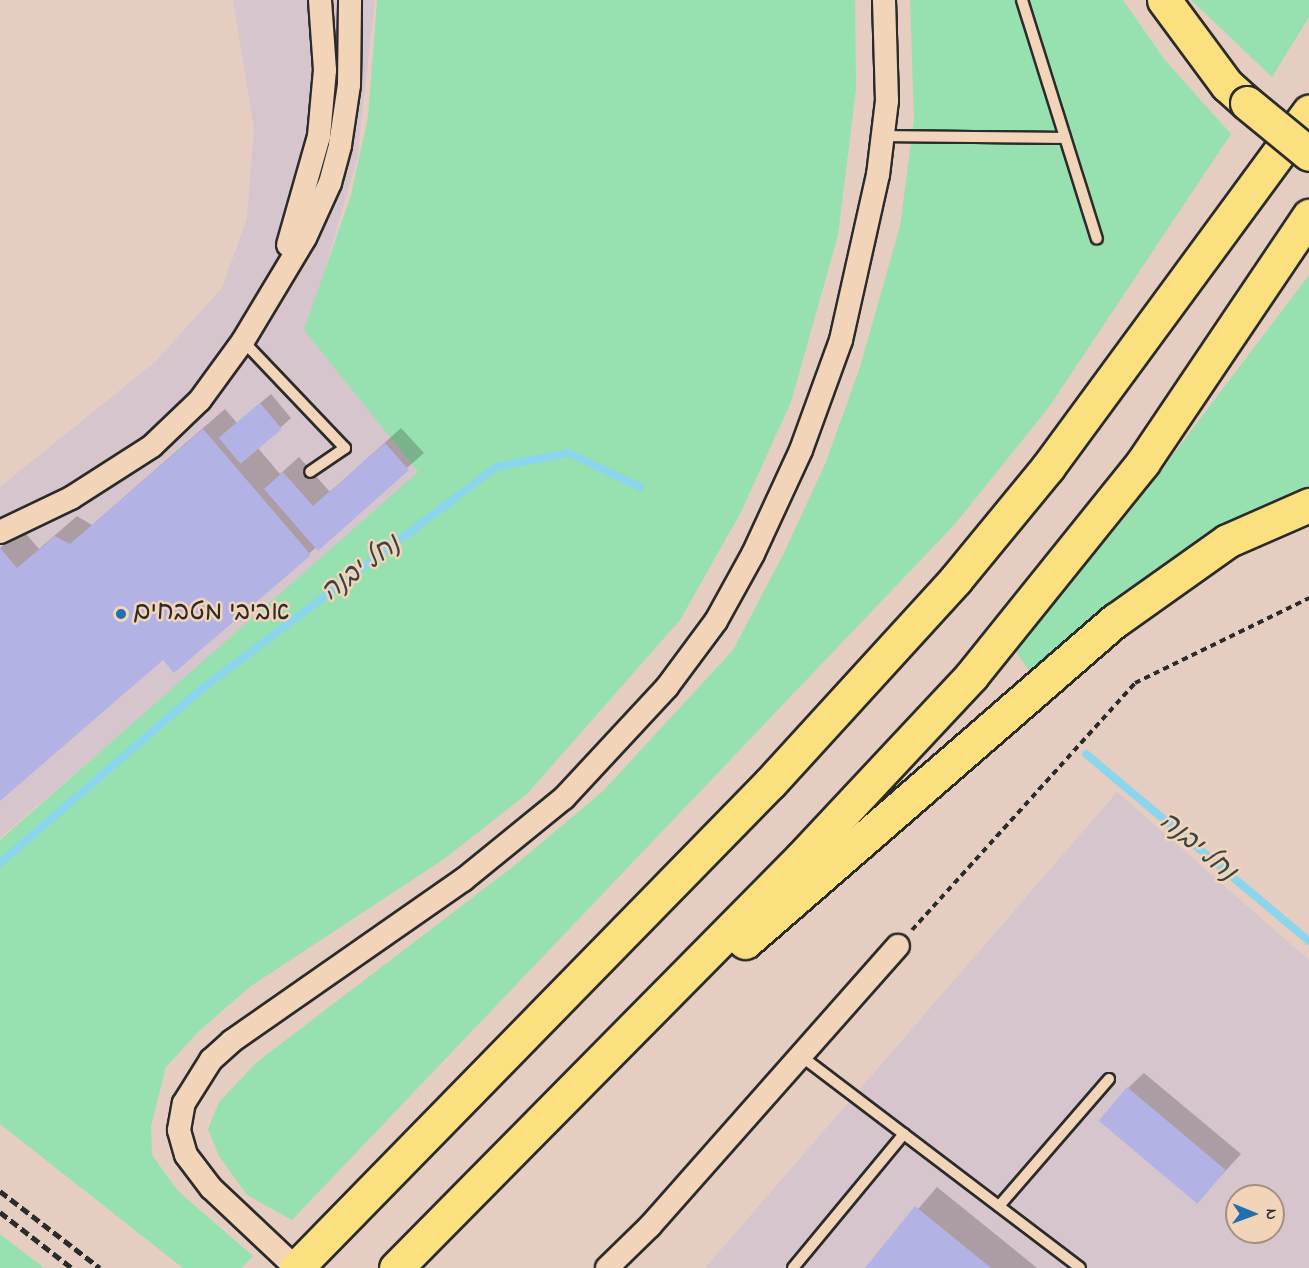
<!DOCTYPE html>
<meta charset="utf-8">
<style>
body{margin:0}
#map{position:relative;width:1309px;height:1268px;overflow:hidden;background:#e5cdc1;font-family:"Indie Flower","Playpen Sans Hebrew",sans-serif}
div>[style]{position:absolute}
.built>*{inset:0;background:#d6c5cc}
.green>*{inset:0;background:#97e0af}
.shadow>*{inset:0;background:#0003}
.stream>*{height:8px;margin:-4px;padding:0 4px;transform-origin:4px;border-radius:4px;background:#8bd6ec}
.building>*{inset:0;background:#b2b2e4;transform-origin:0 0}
.path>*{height:4px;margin-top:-2px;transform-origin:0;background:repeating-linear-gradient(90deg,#2b2b2b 0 6px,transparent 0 10.5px)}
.roads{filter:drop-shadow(2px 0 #2b2b2b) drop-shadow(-2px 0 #2b2b2b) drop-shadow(0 2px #2b2b2b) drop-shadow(0 -2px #2b2b2b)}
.service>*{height:10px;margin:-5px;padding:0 5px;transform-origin:5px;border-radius:5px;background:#f2d4b8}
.minor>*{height:22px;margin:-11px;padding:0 11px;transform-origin:11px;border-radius:11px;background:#f2d4b8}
.motorway>*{height:33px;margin:-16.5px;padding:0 16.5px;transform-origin:16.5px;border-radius:16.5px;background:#fbe080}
.rail>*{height:4.5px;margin-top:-2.25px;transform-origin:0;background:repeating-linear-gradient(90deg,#2b2b2b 0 9px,transparent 0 13.5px)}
.bridges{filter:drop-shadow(2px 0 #2b2b2b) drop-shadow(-2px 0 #2b2b2b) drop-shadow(0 2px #2b2b2b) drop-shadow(0 -2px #2b2b2b)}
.motorway-bridge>*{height:33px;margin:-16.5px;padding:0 16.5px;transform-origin:16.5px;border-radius:16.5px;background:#fbe080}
.dots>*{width:16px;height:16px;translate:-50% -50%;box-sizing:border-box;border:3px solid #f2d4b8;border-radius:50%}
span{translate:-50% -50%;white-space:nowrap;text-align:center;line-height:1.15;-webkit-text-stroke:5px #f2d4b8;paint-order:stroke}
.poi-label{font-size:26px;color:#2b2b2b}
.left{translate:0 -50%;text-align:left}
.water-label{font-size:27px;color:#394548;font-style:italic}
.north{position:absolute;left:1225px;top:1184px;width:60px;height:60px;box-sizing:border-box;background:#f2d4b8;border:2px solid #a29080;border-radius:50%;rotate:91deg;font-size:16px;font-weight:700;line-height:24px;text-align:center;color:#2b2b2b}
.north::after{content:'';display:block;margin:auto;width:21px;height:27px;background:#1f6fb2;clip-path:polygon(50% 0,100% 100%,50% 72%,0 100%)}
</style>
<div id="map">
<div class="built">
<div style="clip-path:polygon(233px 0,375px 0,357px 159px,307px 331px,420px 475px,0 838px,0 487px,156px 361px,222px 288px,247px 218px,254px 128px)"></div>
<div style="clip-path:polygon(evenodd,1117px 792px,1309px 960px,1309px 1268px,705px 1268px,1117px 792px,1237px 1196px,1273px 1196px,1273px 1232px,1237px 1232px,1237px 1196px)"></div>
</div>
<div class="green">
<div style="clip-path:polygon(377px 0,855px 0,856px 88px,838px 235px,791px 402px,741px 512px,680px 620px,527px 794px,444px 859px,251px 986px,199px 1031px,166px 1067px,151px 1126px,152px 1155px,178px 1191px,253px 1256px,241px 1268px,183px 1268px,0 1124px,0 840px,418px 472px,304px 330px,351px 195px,368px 117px)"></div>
<div style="clip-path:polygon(910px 0,1123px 0,1164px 59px,1231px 134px,1049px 407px,955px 524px,292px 1220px,247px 1195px,219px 1156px,208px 1129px,219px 1102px,257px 1062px,514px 866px,603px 791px,733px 650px,784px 553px,826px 462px,860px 367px,900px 226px,914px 119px)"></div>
<div style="clip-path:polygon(1191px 0,1309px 0,1309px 17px,1272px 77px)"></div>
<div style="clip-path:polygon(1309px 275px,1309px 492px,1032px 675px,1015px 650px,1128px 514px)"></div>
<div style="clip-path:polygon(0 1234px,44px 1268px,0 1268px)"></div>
</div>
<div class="shadow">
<div style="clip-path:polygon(271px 394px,291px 418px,258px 448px,280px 474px,299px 457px,330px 492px,401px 428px,424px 453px,175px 671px,164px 658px,0 799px,0 548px,22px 529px,39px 549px,77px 516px,92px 525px,225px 409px,237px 423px)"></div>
<div style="clip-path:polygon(1144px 1073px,1241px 1154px,1197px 1202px,1128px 1088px)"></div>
<div style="clip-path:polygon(937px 1187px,1037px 1268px,867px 1268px)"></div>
</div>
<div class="stream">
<div style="left:1086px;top:754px;width:291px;rotate:40deg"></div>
<div style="left:0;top:863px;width:268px;rotate:-40.8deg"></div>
<div style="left:203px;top:688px;width:367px;rotate:-37deg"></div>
<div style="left:496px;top:467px;width:74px;rotate:-10.9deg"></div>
<div style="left:569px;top:453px;width:79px;rotate:25.6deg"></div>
</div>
<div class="building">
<div style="left:260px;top:403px;width:34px;height:54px;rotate:50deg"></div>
<div style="clip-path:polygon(203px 429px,311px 555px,174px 673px,163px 660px,0 801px,0 548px,17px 568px,55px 536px,70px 544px)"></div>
<div style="clip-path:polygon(385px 443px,409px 470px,318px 551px,264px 489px,283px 472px,313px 506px)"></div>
<div style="left:1127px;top:1087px;width:129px;height:44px;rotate:40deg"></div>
<div style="clip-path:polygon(915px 1206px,991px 1268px,865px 1268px)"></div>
</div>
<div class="path">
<div style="left:912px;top:930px;width:333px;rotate:-47.9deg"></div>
<div style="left:1135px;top:683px;width:194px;rotate:-26deg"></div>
</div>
<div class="roads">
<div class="service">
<div style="left:1022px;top:0;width:250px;rotate:72.6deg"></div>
<div style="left:883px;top:136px;width:182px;rotate:0.6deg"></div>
<div style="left:243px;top:341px;width:148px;rotate:46.4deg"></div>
<div style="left:345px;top:448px;width:42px;rotate:145.6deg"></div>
<div style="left:801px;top:1056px;width:350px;rotate:37.2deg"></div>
<div style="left:999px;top:1206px;width:168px;rotate:-49.1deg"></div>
<div style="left:793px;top:1268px;width:174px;rotate:-50.4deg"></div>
</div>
<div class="minor">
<div style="left:288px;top:245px;width:113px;rotate:-74.1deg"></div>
<div style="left:319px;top:136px;width:66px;rotate:-84.8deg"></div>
<div style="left:325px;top:70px;width:70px;rotate:-94.1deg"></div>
<div style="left:0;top:532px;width:79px;rotate:-25.6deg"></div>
<div style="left:71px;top:498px;width:96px;rotate:-32.7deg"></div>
<div style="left:152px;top:446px;width:66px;rotate:-43.8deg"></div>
<div style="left:200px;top:400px;width:73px;rotate:-53.9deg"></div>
<div style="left:243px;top:341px;width:120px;rotate:-59deg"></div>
<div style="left:305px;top:238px;width:60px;rotate:-65.6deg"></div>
<div style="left:330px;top:183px;width:39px;rotate:-75deg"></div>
<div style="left:340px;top:145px;width:61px;rotate:-81.5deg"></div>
<div style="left:349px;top:85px;width:85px;rotate:-89.3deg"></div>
<div style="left:296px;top:1268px;width:117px;rotate:-136.7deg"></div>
<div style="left:211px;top:1188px;width:41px;rotate:-127.1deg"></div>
<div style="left:186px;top:1155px;width:26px;rotate:-106deg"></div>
<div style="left:179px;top:1130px;width:27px;rotate:-80deg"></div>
<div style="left:184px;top:1103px;width:51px;rotate:-57.9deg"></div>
<div style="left:211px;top:1060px;width:28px;rotate:-42deg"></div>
<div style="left:232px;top:1041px;width:282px;rotate:-34.9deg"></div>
<div style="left:463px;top:880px;width:130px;rotate:-39.1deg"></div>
<div style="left:564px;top:798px;width:151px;rotate:-47.1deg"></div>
<div style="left:667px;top:687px;width:82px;rotate:-53.4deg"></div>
<div style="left:716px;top:621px;width:77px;rotate:-61.1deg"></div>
<div style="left:753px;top:554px;width:115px;rotate:-65.2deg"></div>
<div style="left:801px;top:450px;width:117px;rotate:-70deg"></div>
<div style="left:841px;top:340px;width:169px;rotate:-77.4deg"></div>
<div style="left:878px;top:175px;width:75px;rotate:-83.1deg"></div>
<div style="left:887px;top:101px;width:101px;rotate:-91.7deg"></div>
<div style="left:607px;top:1268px;width:60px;rotate:-44.3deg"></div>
<div style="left:650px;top:1226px;width:374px;rotate:-48.5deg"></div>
</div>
<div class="motorway">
<div style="left:1164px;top:0;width:106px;rotate:53.5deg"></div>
<div style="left:1227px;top:85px;width:27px;rotate:42deg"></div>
<div style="left:745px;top:942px;width:491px;rotate:-41deg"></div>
<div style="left:1116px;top:620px;width:136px;rotate:-35.4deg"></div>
<div style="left:1227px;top:541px;width:90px;rotate:-23.7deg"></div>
<div style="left:296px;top:1268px;width:678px;rotate:-45.66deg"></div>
<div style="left:770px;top:783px;width:276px;rotate:-47.6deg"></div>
<div style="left:956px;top:579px;width:145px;rotate:-50.6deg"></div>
<div style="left:1048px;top:467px;width:441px;rotate:-53.7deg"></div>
<div style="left:396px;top:1268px;width:576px;rotate:-45.35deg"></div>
<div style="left:801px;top:858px;width:250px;rotate:-46.9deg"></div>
<div style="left:972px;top:675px;width:273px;rotate:-51.2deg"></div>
<div style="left:1143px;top:462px;width:297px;rotate:-56deg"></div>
</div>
</div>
<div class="rail">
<div style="left:0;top:1191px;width:126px;rotate:37.6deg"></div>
<div style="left:0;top:1212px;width:91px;rotate:37.9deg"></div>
</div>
<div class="bridges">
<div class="motorway-bridge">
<div style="left:1247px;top:103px;width:80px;rotate:39.4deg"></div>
</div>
</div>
<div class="dots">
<div style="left:121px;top:614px;background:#1f6fb2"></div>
</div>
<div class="poi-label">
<span class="left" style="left:133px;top:614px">אביבי מטבחים</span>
</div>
<div class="water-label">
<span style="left:361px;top:569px;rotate:-37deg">נחל יבנה</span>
<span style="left:1197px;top:847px;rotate:40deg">נחל יבנה</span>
</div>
<div class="north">N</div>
</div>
